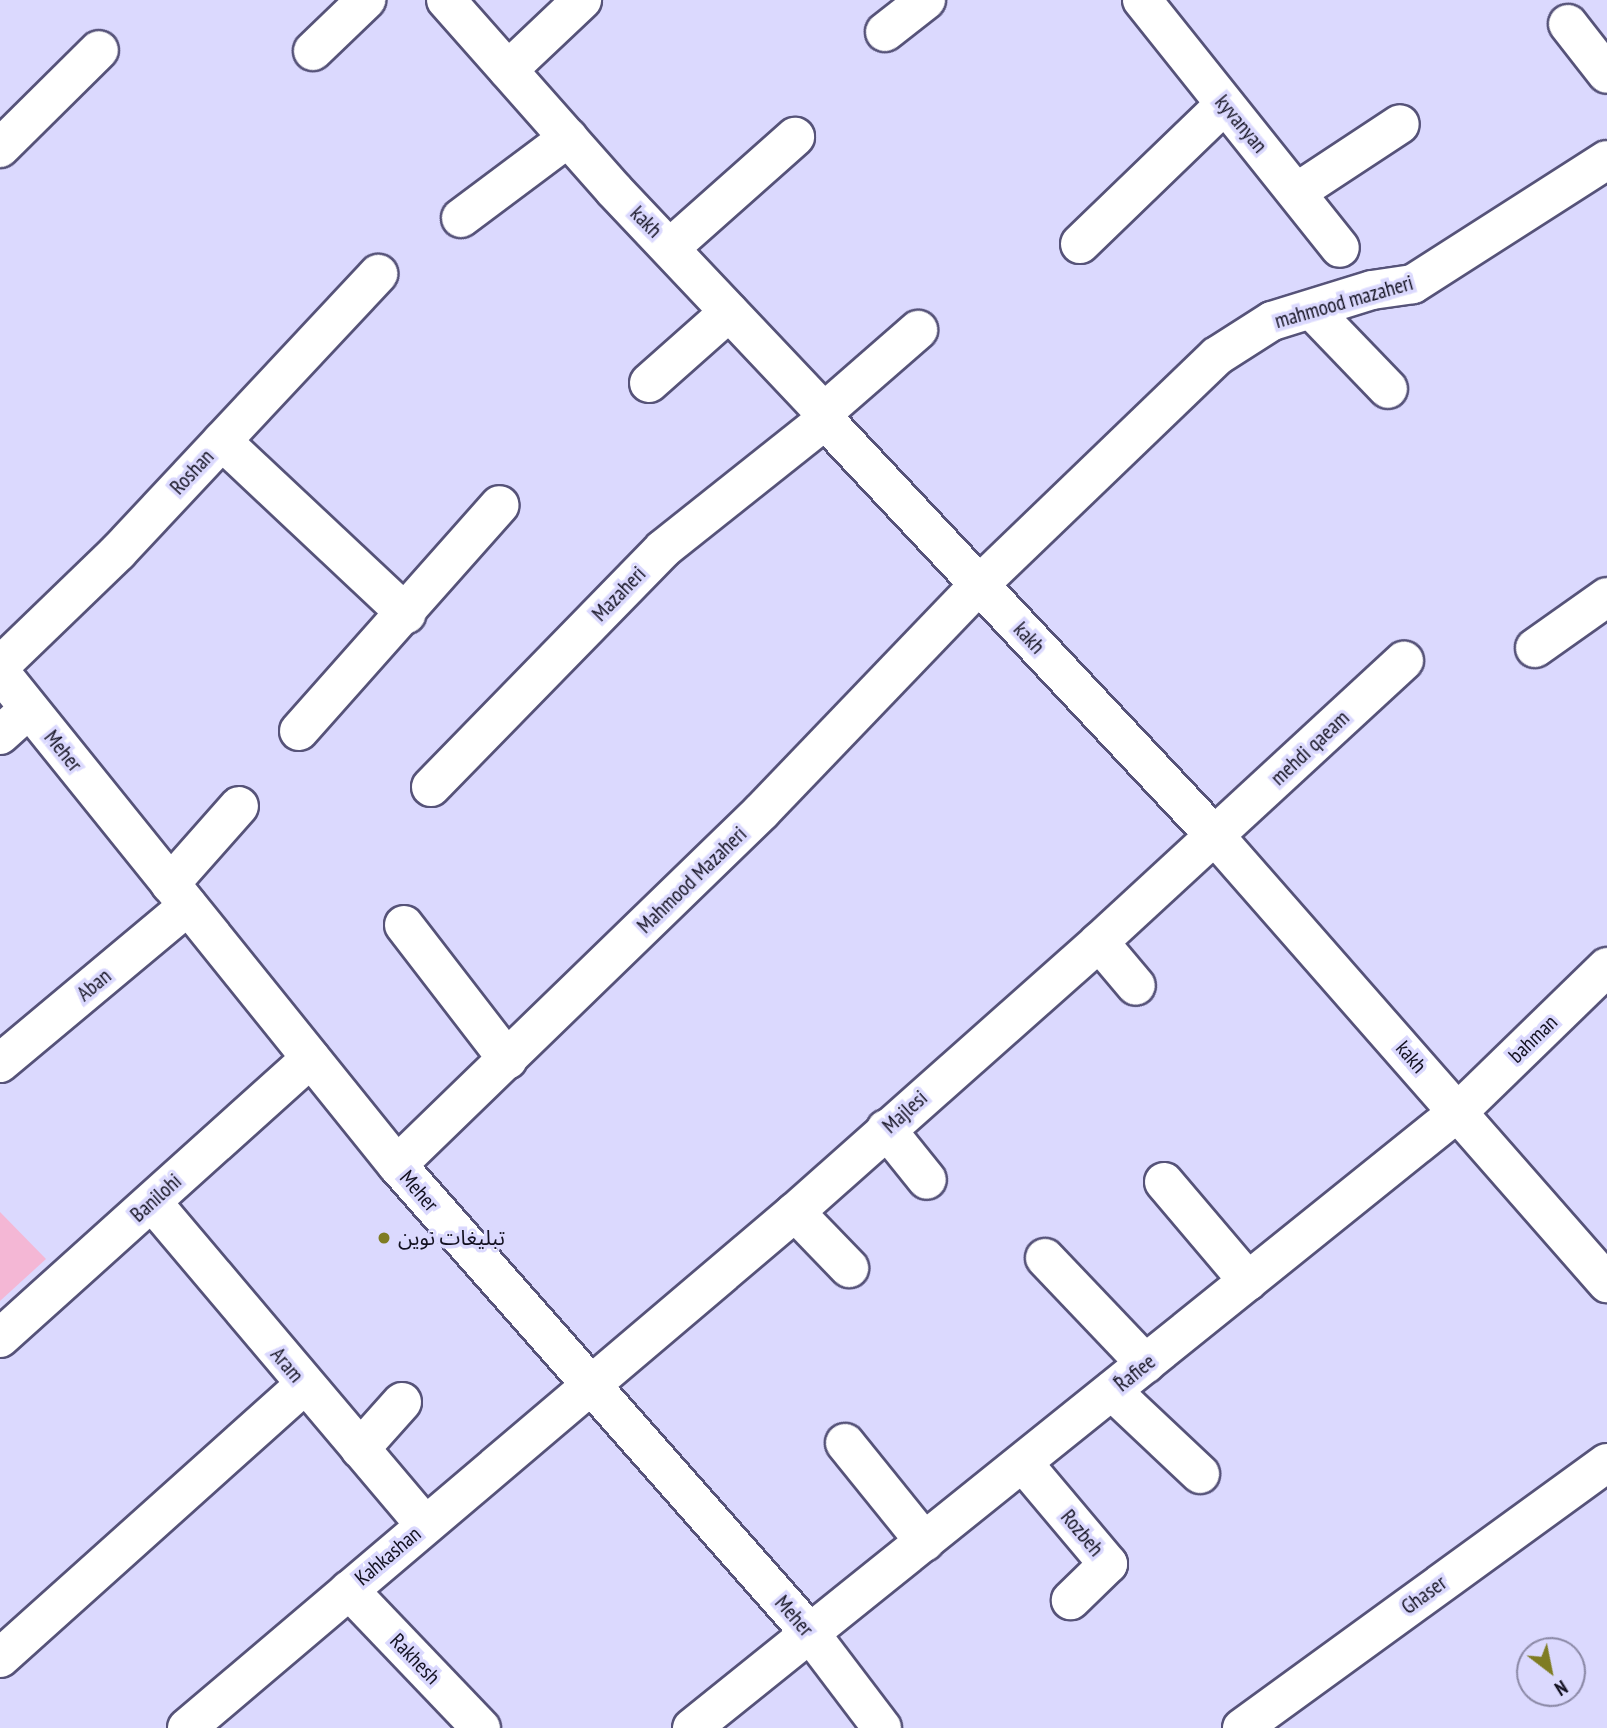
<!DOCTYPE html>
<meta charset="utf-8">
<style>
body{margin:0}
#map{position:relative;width:1607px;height:1728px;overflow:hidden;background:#dbd9fe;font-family:"PT Sans Narrow","Noto Sans Arabic",sans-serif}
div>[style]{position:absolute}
.green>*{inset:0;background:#f4b7d5}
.roads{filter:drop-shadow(2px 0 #565379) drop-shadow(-2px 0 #565379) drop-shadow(0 2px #565379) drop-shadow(0 -2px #565379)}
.minor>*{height:38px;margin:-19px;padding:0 19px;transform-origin:19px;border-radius:19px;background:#fff}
.dots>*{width:19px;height:19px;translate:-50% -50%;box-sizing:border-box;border:4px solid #dbd9fe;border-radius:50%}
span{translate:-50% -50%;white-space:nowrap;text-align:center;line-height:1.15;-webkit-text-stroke:7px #dbd9fe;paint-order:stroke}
.street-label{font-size:21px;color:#131121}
.poi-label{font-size:21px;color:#131121}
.left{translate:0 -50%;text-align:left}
.north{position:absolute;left:1516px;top:1637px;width:70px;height:70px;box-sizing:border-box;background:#dbd9fe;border:2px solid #8b89a6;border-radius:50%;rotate:148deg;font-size:19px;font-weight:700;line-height:28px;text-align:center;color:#131121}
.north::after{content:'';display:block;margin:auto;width:24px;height:32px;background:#7f7c23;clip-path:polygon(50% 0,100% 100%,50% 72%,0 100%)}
</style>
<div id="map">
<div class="green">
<div style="clip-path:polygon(0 1212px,46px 1259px,0 1301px)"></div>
</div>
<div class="roads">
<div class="minor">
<div style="left:446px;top:0;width:254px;rotate:48.5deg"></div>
<div style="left:614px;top:190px;width:306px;rotate:46.6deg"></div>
<div style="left:824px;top:412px;width:8px;rotate:83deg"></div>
<div style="left:825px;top:420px;width:570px;rotate:46.85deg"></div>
<div style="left:1215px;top:836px;width:595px;rotate:48.75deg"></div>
<div style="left:1142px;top:0;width:317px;rotate:51.4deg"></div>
<div style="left:1568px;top:24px;width:63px;rotate:52deg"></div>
<div style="left:885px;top:32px;width:52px;rotate:-38deg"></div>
<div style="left:313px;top:51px;width:74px;rotate:-43.9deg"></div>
<div style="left:508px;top:70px;width:102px;rotate:-43.4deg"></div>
<div style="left:0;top:148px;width:139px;rotate:-44.7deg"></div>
<div style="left:1297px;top:192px;width:123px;rotate:-33.4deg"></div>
<div style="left:461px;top:218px;width:134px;rotate:-36.8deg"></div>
<div style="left:1080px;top:244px;width:200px;rotate:-44deg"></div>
<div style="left:671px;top:247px;width:166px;rotate:-41.6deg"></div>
<div style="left:1313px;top:311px;width:108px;rotate:46.1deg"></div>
<div style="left:649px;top:383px;width:107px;rotate:-41.6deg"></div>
<div style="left:824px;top:412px;width:125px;rotate:-41.1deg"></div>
<div style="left:222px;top:441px;width:253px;rotate:43.2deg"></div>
<div style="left:1535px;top:648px;width:88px;rotate:-35.3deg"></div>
<div style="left:0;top:666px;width:164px;rotate:-44deg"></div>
<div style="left:118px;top:552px;width:381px;rotate:-46.9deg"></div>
<div style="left:0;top:672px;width:633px;rotate:51.16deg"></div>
<div style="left:397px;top:1165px;width:624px;rotate:48.57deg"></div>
<div style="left:810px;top:1633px;width:119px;rotate:52.8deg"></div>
<div style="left:299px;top:731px;width:302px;rotate:-48.4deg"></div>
<div style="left:0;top:735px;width:39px;rotate:-42deg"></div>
<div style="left:431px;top:787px;width:332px;rotate:-45.7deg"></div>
<div style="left:663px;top:549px;width:207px;rotate:-38.5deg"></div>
<div style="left:170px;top:884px;width:104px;rotate:-48.5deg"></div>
<div style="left:404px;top:925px;width:170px;rotate:52.4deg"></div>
<div style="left:1099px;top:942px;width:57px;rotate:49.9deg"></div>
<div style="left:0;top:1063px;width:245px;rotate:-39.9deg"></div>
<div style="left:886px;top:1129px;width:65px;rotate:51.2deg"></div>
<div style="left:397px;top:1165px;width:508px;rotate:-44.12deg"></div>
<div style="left:762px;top:811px;width:313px;rotate:-46.2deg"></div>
<div style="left:979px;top:585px;width:330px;rotate:-43.9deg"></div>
<div style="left:1217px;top:356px;width:65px;rotate:-32.5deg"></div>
<div style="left:1272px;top:321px;width:105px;rotate:-17.2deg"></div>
<div style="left:1372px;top:290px;width:41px;rotate:-8.3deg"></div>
<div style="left:1413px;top:284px;width:230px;rotate:-32.6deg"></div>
<div style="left:1164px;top:1182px;width:130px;rotate:49.7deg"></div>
<div style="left:152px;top:1202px;width:423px;rotate:49.8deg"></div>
<div style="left:795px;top:1212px;width:78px;rotate:46deg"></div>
<div style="left:1045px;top:1258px;width:146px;rotate:46.4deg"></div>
<div style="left:0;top:1338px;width:418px;rotate:-42deg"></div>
<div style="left:1112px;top:1391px;width:121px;rotate:43.3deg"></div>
<div style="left:845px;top:1443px;width:127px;rotate:51.1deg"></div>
<div style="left:360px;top:1449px;width:63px;rotate:-48.2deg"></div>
<div style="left:1023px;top:1463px;width:132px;rotate:49.9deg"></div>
<div style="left:1108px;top:1564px;width:52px;rotate:135.8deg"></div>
<div style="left:349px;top:1590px;width:191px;rotate:46.3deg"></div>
<div style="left:0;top:1658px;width:409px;rotate:-41.9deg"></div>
<div style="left:187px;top:1728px;width:797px;rotate:-40.32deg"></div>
<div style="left:795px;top:1212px;width:407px;rotate:-41.6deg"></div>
<div style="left:1099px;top:942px;width:415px;rotate:-42.7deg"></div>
<div style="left:692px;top:1728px;width:983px;rotate:-38.81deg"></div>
<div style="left:1458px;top:1112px;width:208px;rotate:-44.2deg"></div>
<div style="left:1242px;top:1728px;width:451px;rotate:-36deg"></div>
</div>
</div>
<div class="dots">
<div style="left:384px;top:1238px;background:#7f7c23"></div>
</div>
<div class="street-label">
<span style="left:1241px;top:124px;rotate:50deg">kyvanyan</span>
<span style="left:646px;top:222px;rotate:45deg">kakh</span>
<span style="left:1344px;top:302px;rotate:-16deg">mahmood mazaheri</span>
<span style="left:192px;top:472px;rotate:-47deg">Roshan</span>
<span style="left:619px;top:594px;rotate:-46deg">Mazaheri</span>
<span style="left:1029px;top:638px;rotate:47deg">kakh</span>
<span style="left:1310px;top:748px;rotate:-43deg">mehdi qaeam</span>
<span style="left:63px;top:751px;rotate:51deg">Meher</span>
<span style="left:692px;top:880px;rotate:-44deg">Mahmood Mazaheri</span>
<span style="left:94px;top:985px;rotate:-40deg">Aban</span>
<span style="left:1533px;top:1039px;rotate:-44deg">bahman</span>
<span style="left:1411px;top:1057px;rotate:49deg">kakh</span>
<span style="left:905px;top:1112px;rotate:-42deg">Majlesi</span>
<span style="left:419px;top:1191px;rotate:49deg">Meher</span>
<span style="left:156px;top:1198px;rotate:-42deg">Banilohi</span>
<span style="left:287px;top:1365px;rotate:50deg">Aram</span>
<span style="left:1135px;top:1373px;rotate:-39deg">ًRafiee</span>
<span style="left:1082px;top:1533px;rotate:50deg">Rozbeh</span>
<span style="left:388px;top:1556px;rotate:-40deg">Kahkashan</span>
<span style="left:1424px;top:1595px;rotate:-36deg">Ghaser</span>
<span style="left:794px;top:1616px;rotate:49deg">Meher</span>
<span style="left:415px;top:1659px;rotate:46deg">Rakhesh</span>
</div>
<div class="poi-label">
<span class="left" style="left:398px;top:1238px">تبلیغات نوین</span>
</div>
<div class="north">N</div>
</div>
